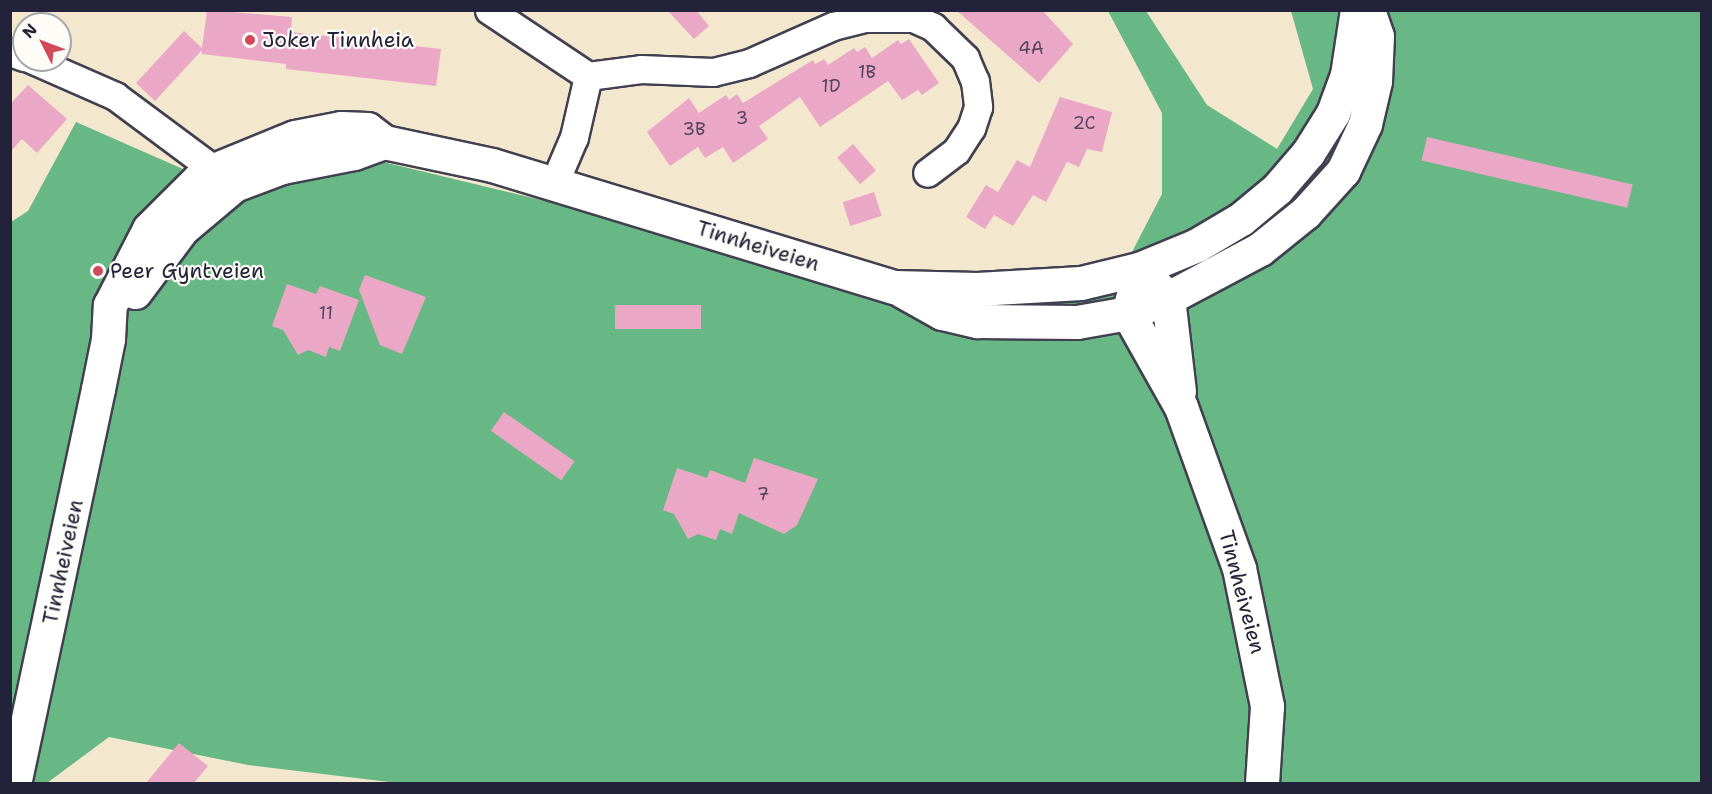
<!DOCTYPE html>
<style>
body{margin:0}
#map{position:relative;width:1712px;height:794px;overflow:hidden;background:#f3e7ce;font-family:"Shantell Sans",sans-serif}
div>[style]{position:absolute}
.forest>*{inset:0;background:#67b884}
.building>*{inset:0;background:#eba8c6;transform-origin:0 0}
.roads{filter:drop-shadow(2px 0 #414051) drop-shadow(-2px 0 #414051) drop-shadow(0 2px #414051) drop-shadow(0 -2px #414051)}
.street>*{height:27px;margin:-13.5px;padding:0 13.5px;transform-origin:13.5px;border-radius:13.5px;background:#fff}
.secondary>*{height:33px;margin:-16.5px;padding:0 16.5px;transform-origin:16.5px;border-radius:16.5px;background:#fff}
.dots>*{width:16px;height:16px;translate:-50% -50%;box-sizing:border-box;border:3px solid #fdfcf7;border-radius:50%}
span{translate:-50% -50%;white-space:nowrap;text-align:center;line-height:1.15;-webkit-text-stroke:4.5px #fdfcf7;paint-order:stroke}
.number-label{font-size:18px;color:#54445e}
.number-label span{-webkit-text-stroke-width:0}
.poi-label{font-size:21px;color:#22223b}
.left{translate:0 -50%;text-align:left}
.street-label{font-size:21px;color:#22223b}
.frame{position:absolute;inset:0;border:12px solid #22223b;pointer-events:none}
.north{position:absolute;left:12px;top:12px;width:60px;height:60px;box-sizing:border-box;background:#fdfcf7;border:2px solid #a5a5ac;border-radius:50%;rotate:312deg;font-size:16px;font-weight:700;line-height:24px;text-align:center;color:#22223b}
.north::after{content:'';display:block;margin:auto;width:21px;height:27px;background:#d1495b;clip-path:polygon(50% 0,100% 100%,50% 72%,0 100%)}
</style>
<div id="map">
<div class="forest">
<div style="clip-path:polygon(1108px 11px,1146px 11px,1207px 105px,1277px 149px,1313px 89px,1291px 11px,1701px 11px,1701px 783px,406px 784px,248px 765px,109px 737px,47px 783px,11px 784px,11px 222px,28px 211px,76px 122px,192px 173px,325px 148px,1008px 312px,1119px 277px,1162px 194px,1162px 113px)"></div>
</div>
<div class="building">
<div style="clip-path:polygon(207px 10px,292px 17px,291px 32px,441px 49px,436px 86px,286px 69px,286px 64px,202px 54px,202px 50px,155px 101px,136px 83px,184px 31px,202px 48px)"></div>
<div style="clip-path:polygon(667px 10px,696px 10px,709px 26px,694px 39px)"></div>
<div style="clip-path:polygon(956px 10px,1042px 10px,1073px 44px,1039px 83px)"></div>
<div style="clip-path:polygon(909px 39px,939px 83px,922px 95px,918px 90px,902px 100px,888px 81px,820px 127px,800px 97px,759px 126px,768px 139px,733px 163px,723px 147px,705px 158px,698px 147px,670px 166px,647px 132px,689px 98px,699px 113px,726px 95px,729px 100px,737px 94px,743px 103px,813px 60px,815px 64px,824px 59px,828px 65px,854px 48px,857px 52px,865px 47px,872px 58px,898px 40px,901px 44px)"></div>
<div style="clip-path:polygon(28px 85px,67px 119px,37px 153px,22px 139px,10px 152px,10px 104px)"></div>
<div style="clip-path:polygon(1060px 97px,1112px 112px,1102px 152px,1087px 149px,1079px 167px,1067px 162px,1046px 202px,1033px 195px,1013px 226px,994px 215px,985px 229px,966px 217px,986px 185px,998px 192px,1017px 160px,1030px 167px)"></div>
<div style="left:1427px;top:137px;width:211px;height:24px;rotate:13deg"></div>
<div style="left:853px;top:144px;width:35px;height:21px;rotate:49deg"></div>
<div style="left:874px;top:192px;width:25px;height:33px;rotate:72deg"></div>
<div style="clip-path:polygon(365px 275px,426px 297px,402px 354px,380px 345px,359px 290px)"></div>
<div style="clip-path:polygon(287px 284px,316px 294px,320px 286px,359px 300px,340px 351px,329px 347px,326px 357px,308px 350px,298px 355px,283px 330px,272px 326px)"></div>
<div style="left:701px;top:305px;width:24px;height:86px;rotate:90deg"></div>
<div style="left:504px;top:412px;width:86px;height:23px;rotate:35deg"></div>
<div style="clip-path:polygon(754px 458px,818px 479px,797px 525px,784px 534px,739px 513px,732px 534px,720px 529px,716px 540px,698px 534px,688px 539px,674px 514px,663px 510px,677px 468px,707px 478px,710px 470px,745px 483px)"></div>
<div style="clip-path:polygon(179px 743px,208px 766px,194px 783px,146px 783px)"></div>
</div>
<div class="roads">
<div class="street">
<div style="left:489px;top:10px;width:119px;rotate:33.7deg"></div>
<div style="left:588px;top:76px;width:63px;rotate:102.9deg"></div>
<div style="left:574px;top:137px;width:51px;rotate:113.1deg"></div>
<div style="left:10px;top:52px;width:15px;rotate:20deg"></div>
<div style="left:33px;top:60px;width:90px;rotate:23.7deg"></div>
<div style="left:115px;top:96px;width:141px;rotate:36.6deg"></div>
<div style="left:588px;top:76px;width:53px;rotate:-7.5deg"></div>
<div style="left:641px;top:69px;width:72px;rotate:2.4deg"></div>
<div style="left:713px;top:72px;width:37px;rotate:-14deg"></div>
<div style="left:749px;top:63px;width:92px;rotate:-23.8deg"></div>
<div style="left:833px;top:26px;width:32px;rotate:-14deg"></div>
<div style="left:864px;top:18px;width:49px"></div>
<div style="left:913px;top:18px;width:22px;rotate:24deg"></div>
<div style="left:933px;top:27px;width:45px;rotate:44.1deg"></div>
<div style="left:965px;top:58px;width:25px;rotate:67deg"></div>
<div style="left:975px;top:81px;width:26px;rotate:83deg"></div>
<div style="left:978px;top:107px;width:22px;rotate:108deg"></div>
<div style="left:971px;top:128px;width:27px;rotate:123deg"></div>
<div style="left:956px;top:151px;width:36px;rotate:143deg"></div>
</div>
<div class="secondary">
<div style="left:1154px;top:284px;width:20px;rotate:45deg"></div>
<div style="left:1168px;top:298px;width:94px;rotate:83.3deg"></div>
<div style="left:901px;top:290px;width:47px;rotate:29.3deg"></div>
<div style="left:942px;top:313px;width:37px;rotate:13deg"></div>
<div style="left:978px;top:321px;width:99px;rotate:0.6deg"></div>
<div style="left:1077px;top:322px;width:52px;rotate:-10deg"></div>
<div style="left:1128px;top:313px;width:43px;rotate:-20.6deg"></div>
<div style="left:1168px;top:298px;width:104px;rotate:-28deg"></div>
<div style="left:1260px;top:249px;width:58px;rotate:-38.7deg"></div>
<div style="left:1305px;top:213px;width:57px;rotate:-47.9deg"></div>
<div style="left:1343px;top:171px;width:52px;rotate:-64.9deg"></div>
<div style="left:1365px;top:124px;width:44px;rotate:-76.9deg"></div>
<div style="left:1375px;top:81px;width:45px;rotate:-87.5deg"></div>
<div style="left:1377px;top:36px;width:28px;rotate:-109deg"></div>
<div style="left:1134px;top:291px;width:23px;rotate:105deg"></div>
<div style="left:1128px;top:313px;width:108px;rotate:60.6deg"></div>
<div style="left:1181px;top:407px;width:171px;rotate:70.2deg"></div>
<div style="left:1239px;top:568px;width:141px;rotate:78.5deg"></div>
<div style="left:1267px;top:706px;width:78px;rotate:93.7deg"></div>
<div style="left:135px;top:292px;width:79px;rotate:-53.3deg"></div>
<div style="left:182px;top:229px;width:68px;rotate:-40.2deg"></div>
<div style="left:234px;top:185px;width:51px;rotate:-20.6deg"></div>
<div style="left:282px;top:167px;width:73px;rotate:-11deg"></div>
<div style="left:354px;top:153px;width:32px;rotate:-20deg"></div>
<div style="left:14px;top:784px;width:404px;rotate:-78deg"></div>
<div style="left:98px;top:389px;width:51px;rotate:-78.7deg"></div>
<div style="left:108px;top:339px;width:34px;rotate:-87deg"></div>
<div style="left:110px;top:305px;width:85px;rotate:-62.8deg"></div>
<div style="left:149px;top:229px;width:71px;rotate:-45deg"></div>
<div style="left:199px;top:179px;width:17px;rotate:-31deg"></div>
<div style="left:214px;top:170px;width:87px;rotate:-22.2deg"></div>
<div style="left:295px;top:137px;width:47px;rotate:-11.1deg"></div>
<div style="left:341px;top:128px;width:26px;rotate:2deg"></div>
<div style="left:367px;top:129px;width:21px;rotate:37deg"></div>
<div style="left:384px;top:142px;width:110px;rotate:12deg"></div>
<div style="left:492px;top:165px;width:420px;rotate:16.9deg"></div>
<div style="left:894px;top:287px;width:83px;rotate:1.4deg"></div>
<div style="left:977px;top:289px;width:104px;rotate:-3.3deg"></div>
<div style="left:1081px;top:283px;width:60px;rotate:-13.6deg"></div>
<div style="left:1139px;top:269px;width:63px;rotate:-22.5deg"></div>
<div style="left:1197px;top:245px;width:51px;rotate:-30.6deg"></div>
<div style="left:1241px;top:219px;width:47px;rotate:-39.8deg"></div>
<div style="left:1277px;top:189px;width:48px;rotate:-49.3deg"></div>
<div style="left:1308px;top:153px;width:47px;rotate:-58deg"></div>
<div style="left:1333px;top:113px;width:40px;rotate:-69.8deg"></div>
<div style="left:1347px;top:75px;width:66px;rotate:-81.3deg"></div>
</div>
</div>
<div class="dots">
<div style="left:250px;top:40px;background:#d1495b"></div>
<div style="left:98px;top:271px;background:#d1495b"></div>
</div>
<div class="number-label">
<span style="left:1031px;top:48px">4A</span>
<span style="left:867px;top:72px">1B</span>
<span style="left:831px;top:86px">1D</span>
<span style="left:742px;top:118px">3</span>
<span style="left:1084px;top:123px">2C</span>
<span style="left:694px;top:129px">3B</span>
<span style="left:326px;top:313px">11</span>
<span style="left:763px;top:494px">7</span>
</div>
<div class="poi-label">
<span class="left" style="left:262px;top:40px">Joker Tinnheia</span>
<span class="left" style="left:110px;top:271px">Peer Gyntveien</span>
</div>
<div class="street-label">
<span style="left:758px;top:246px;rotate:17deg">Tinnheiveien</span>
<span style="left:63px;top:562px;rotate:-78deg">Tinnheiveien</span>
<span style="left:1242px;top:592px;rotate:75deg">Tinnheiveien</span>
</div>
<div class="frame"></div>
<div class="north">N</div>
</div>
